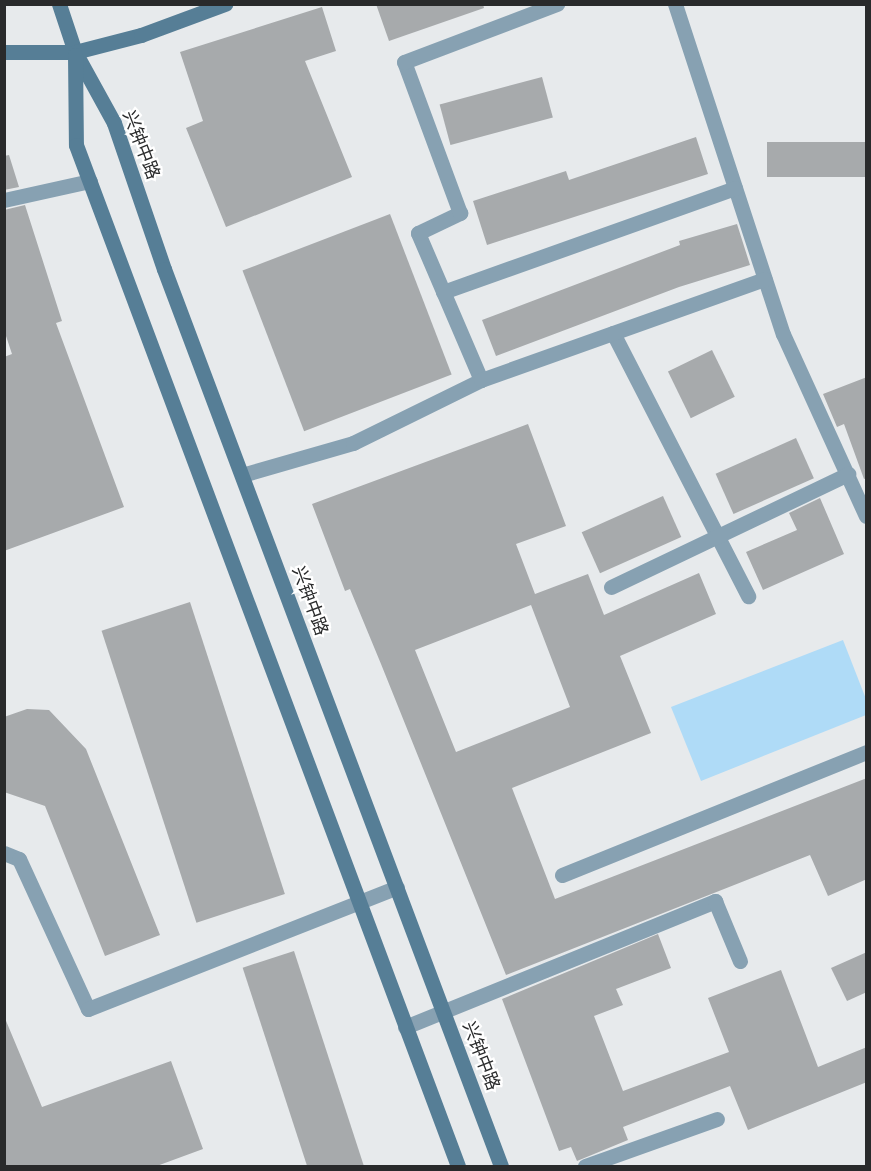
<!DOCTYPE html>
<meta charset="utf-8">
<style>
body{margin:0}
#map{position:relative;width:871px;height:1171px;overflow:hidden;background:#e7eaec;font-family:"Fira Sans","Noto Sans SC",sans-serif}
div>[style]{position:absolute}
.green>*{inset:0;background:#afdbf7}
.building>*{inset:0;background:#a7aaac;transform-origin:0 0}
.lane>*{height:15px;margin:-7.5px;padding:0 7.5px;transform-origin:7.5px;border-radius:7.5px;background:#87a1b2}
.secondary>*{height:15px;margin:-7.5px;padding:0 7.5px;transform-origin:7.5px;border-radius:7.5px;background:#567e96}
span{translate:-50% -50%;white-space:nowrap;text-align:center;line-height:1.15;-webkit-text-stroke:4.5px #fff;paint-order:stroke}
.street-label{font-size:18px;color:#292a2b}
.frame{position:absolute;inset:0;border:6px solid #292a2b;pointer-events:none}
</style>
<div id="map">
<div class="green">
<div style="clip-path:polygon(843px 640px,866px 699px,866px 715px,701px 781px,671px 707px)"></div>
</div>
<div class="building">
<div style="clip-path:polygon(376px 4px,483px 4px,484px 8px,389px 41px)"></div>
<div style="clip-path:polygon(322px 7px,336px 51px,305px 61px,352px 177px,226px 227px,186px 128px,203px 121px,180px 52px)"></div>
<div style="left:542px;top:77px;width:42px;height:106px;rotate:75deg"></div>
<div style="clip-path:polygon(696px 137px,708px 174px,487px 245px,473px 201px,566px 171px,569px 180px)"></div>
<div style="left:867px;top:142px;width:35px;height:100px;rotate:90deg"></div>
<div style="clip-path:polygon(9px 155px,19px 187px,4px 190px,4px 156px)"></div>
<div style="clip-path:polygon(25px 205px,62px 321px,56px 323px,124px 507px,4px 551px,4px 357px,12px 354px,4px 330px,4px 210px)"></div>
<div style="left:390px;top:214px;width:172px;height:158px;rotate:69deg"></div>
<div style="clip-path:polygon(737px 224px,750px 265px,679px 287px,496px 356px,482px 320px,680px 245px,679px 241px)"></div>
<div style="left:712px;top:350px;width:52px;height:49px;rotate:64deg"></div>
<div style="clip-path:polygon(867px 377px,867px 478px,864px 479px,844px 424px,837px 427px,823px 394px)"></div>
<div style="clip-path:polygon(evenodd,528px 424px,566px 526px,516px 544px,535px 594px,588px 574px,604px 615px,699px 573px,716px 614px,620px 656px,651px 733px,512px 788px,555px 899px,867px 778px,867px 879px,828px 896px,810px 855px,506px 975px,381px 664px,350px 589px,345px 591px,312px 504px,528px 424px,531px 605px,570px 707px,456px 752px,415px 650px,531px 605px)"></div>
<div style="left:796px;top:438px;width:44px;height:88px;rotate:66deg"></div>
<div style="left:663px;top:496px;width:45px;height:89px;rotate:66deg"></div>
<div style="clip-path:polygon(820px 498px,844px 554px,763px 590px,746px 552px,797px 530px,789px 513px)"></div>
<div style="left:190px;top:602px;width:307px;height:93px;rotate:72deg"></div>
<div style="clip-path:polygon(27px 709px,49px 710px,86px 749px,160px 935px,105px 956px,45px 806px,4px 792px,4px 717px)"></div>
<div style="clip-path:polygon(658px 934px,671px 968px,616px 989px,623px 1005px,594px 1016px,623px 1091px,729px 1052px,708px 998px,781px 970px,818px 1067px,867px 1047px,867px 1082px,748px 1130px,730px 1086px,623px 1127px,628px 1140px,577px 1161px,571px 1147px,559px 1151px,502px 999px)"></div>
<div style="left:294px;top:951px;width:228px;height:54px;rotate:72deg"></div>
<div style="clip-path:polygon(867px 952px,867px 992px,847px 1001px,831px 968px)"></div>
<div style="clip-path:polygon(4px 1016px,42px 1107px,171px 1061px,203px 1149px,154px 1167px,4px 1167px)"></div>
</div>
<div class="lane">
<div style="left:675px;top:4px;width:347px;rotate:71.9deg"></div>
<div style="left:783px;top:334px;width:200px;rotate:65.5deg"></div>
<div style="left:4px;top:200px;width:88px;rotate:-12.5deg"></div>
<div style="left:443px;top:292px;width:310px;rotate:-19.6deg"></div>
<div style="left:613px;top:333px;width:296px;rotate:62.8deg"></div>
<div style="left:481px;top:380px;width:160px;rotate:-113.2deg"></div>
<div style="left:418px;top:233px;width:47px;rotate:-25.5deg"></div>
<div style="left:460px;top:213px;width:161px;rotate:-110.3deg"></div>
<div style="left:404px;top:62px;width:164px;rotate:-20.8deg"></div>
<div style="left:242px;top:475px;width:116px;rotate:-16.1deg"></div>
<div style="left:353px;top:443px;width:143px;rotate:-26.2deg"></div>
<div style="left:481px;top:380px;width:301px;rotate:-19.6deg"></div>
<div style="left:611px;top:587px;width:263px;rotate:-25.5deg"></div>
<div style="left:4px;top:853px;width:16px;rotate:22deg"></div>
<div style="left:19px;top:859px;width:165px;rotate:65.3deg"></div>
<div style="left:88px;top:1009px;width:332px;rotate:-21.5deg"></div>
<div style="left:562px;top:875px;width:328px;rotate:-22deg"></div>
<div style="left:405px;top:1027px;width:335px;rotate:-22.1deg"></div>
<div style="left:715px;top:901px;width:65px;rotate:67.4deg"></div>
<div style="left:585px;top:1166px;width:140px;rotate:-19.6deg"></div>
</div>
<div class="secondary">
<div style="left:59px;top:4px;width:51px;rotate:71.6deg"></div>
<div style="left:75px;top:52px;width:81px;rotate:61.2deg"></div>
<div style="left:114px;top:123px;width:154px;rotate:71.1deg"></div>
<div style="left:164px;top:269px;width:958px;rotate:69.41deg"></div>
<div style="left:4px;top:52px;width:71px"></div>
<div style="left:75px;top:52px;width:68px;rotate:-14.4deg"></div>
<div style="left:141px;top:35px;width:90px;rotate:-20.3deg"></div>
<div style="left:75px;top:55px;width:90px;rotate:89.4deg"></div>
<div style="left:76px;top:145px;width:1090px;rotate:69.49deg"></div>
</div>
<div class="street-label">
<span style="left:141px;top:145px;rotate:69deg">兴钟中路</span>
<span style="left:310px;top:601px;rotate:70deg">兴钟中路</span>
<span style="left:481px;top:1056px;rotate:69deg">兴钟中路</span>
</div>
<div class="frame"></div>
</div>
